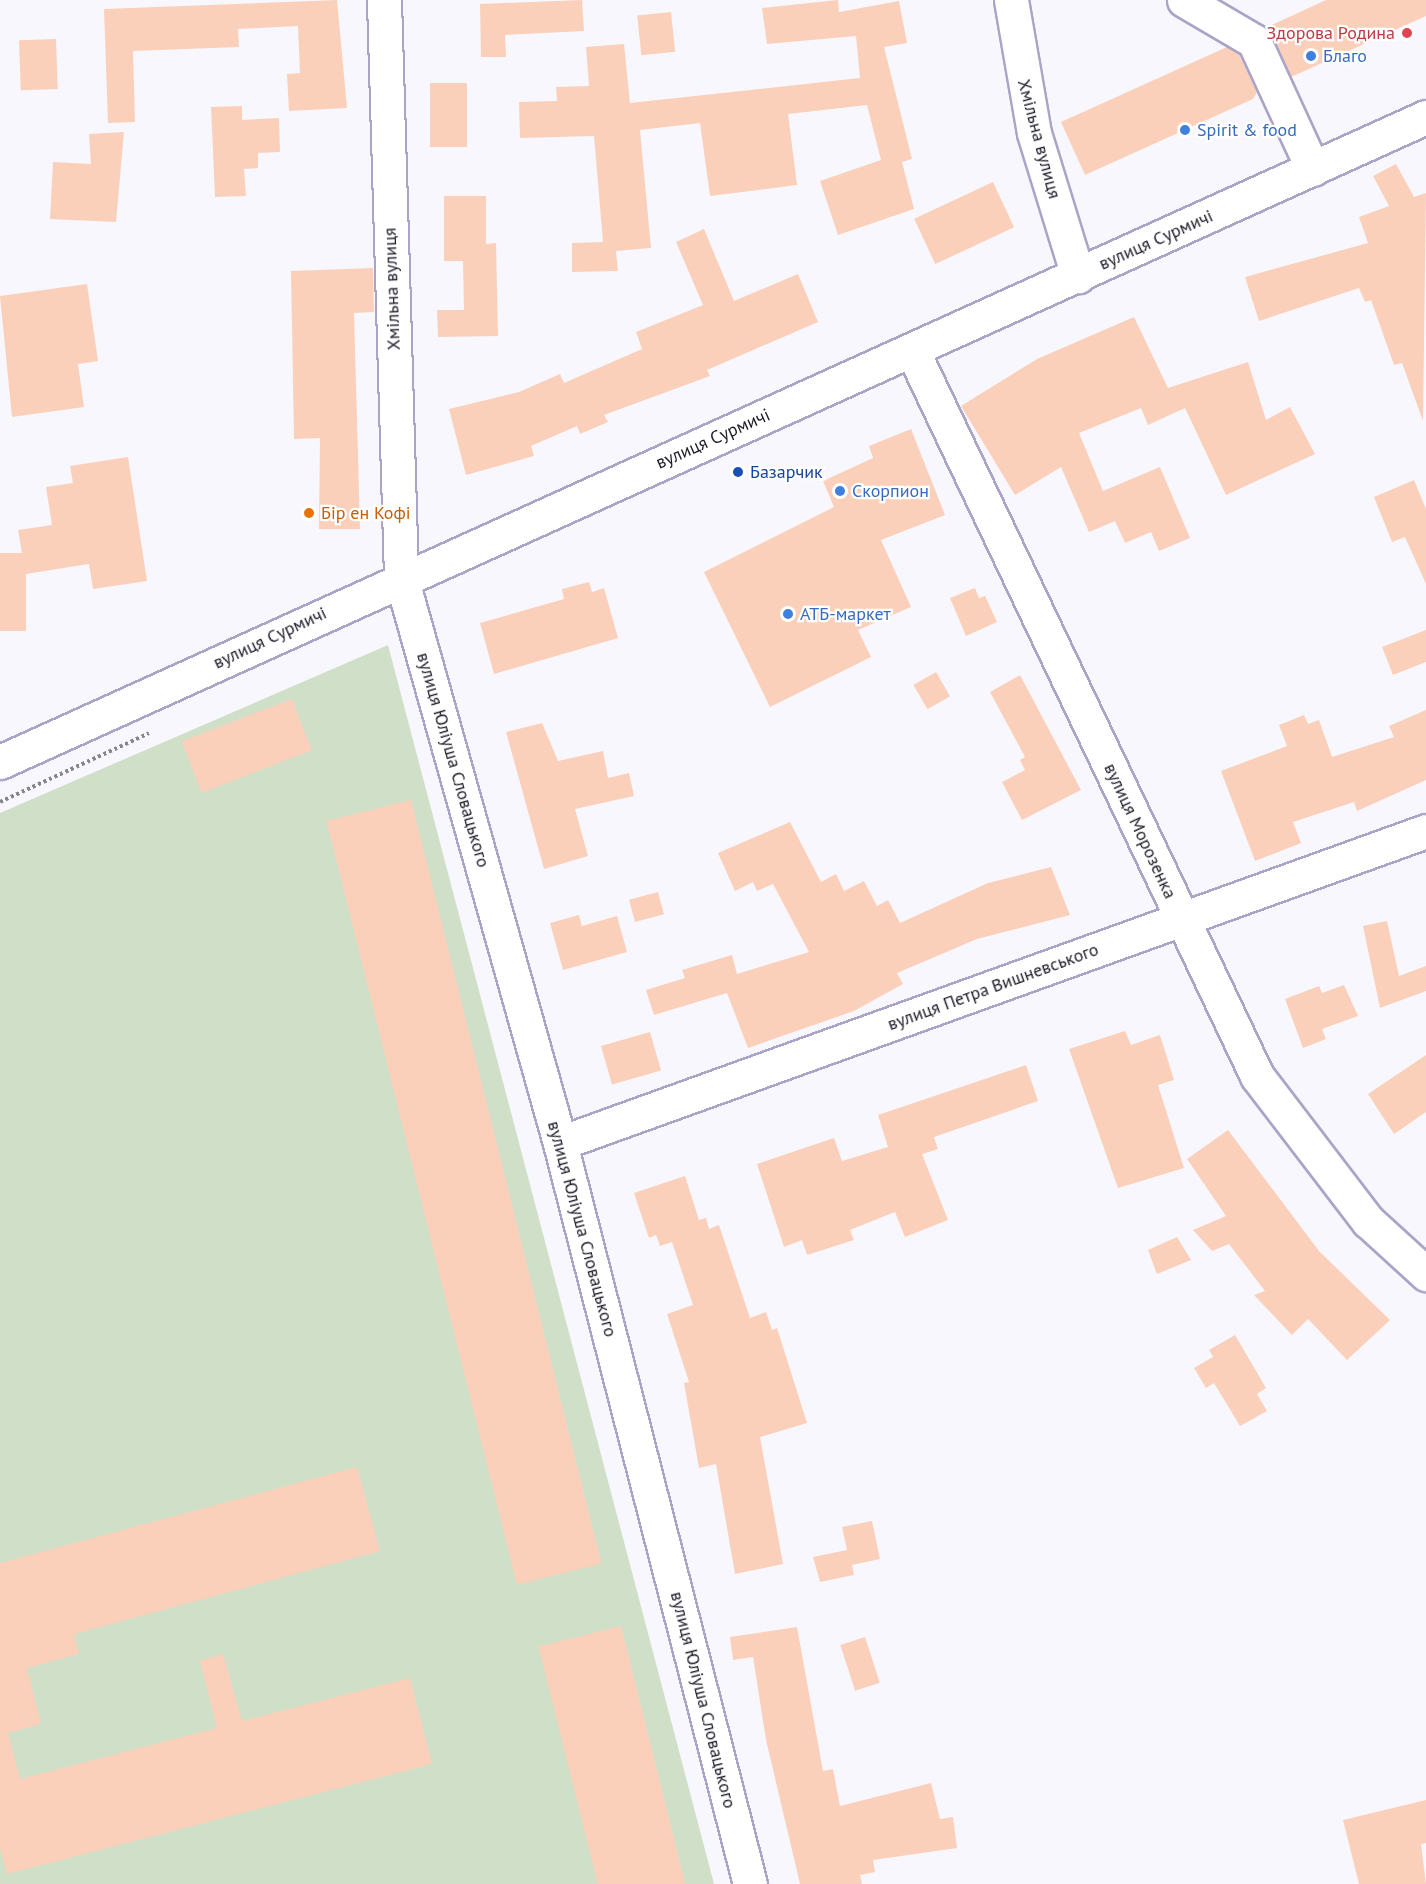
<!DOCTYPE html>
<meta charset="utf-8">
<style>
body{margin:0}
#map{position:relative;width:1426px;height:1884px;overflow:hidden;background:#f8f7fe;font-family:"PT Sans",sans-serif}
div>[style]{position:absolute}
.green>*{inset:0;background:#d0dfc7}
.building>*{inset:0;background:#fbd0ba;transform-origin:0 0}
.path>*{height:4px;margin-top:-2px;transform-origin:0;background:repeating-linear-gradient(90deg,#86848e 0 3px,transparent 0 6px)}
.roads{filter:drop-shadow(2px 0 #aba4c6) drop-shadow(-2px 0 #aba4c6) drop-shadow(0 2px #aba4c6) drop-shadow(0 -2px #aba4c6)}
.street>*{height:33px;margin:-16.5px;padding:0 16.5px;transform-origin:16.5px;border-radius:16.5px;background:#fff}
.secondary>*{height:33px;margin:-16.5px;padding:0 16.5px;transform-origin:16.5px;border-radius:16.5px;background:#fff}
.dots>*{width:16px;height:16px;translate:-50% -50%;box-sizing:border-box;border:3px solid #fff;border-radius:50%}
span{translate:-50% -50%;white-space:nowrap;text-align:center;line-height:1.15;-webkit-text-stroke:4.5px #fff;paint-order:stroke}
.health-label{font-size:18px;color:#be3a42}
.right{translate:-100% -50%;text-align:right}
.shop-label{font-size:18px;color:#366cbe}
.left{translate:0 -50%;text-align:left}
.street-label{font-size:18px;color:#1f1c28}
.transit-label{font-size:18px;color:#164399}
.food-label{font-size:18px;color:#c56008}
</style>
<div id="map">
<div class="green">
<div style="clip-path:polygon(388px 645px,714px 1884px,0 1884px,0 813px)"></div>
</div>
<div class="building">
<div style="clip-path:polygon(337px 0,347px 108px,289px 111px,287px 74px,300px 73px,298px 26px,238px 29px,239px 47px,133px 51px,135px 122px,108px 123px,104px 9px)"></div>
<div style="clip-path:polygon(582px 0,584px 31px,505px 35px,506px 57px,481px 57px,480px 4px)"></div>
<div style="clip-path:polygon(838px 0,839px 12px,899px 1px,907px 43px,884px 47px,912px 159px,902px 162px,914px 209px,838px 235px,820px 181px,881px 160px,867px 105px,788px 114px,797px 185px,710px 196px,700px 123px,640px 130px,651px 248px,616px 251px,618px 271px,572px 272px,572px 243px,603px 242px,594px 136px,520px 138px,519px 102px,557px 101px,556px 87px,589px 86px,586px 47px,624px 44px,630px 103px,860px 78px,856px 36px,767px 44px,762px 8px)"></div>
<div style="clip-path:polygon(1326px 0,1426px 0,1426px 16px,1291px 77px,1267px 27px)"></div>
<div style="left:671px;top:12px;width:40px;height:34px;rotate:84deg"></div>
<div style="left:56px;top:39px;width:50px;height:37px;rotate:88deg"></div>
<div style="clip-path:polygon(1227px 47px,1239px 54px,1257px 92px,1253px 99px,1085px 175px,1061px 122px)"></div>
<div style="left:430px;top:83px;width:37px;height:64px"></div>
<div style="clip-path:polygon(242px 106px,242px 120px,279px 118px,280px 152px,258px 153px,258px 168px,244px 169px,246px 196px,215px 197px,211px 107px)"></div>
<div style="clip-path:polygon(124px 132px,116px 222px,50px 219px,53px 162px,91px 164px,89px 134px)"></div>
<div style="clip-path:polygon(1396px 164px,1414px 197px,1426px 193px,1423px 421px,1402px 363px,1394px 365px,1371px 300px,1365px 302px,1359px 288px,1259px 321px,1245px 277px,1368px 243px,1359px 217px,1389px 206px,1373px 176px)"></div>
<div style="left:993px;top:182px;width:50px;height:87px;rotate:65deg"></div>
<div style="clip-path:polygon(444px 196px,486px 196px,486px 244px,496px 243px,498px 336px,438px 337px,437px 310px,464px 310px,463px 261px,444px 261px)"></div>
<div style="clip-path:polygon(704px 229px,734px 301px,798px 274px,818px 322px,707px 370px,710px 376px,604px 415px,608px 422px,580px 434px,577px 426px,531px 446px,534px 456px,466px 475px,449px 409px,519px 392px,560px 374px,564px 383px,642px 349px,636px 332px,703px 305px,676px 242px)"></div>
<div style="clip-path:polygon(373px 268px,374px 312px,354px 313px,360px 529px,319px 529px,320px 438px,294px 439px,291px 271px)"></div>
<div style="clip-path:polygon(87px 284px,98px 361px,78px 364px,84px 407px,12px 417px,0 296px)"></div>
<div style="clip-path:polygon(1134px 317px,1168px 388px,1248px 362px,1266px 420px,1290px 407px,1315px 454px,1226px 495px,1185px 408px,1148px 425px,1141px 408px,1079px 433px,1103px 491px,1160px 467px,1190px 538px,1159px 551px,1151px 532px,1125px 543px,1115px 521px,1089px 532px,1061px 467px,1015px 495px,961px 406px,1037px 359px)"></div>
<div style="clip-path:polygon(911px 429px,945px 515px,881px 540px,911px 607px,858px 630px,871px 657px,770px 707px,704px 572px,834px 507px,823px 481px,873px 458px,869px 446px)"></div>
<div style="clip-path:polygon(128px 457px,147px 581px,93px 589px,89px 564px,26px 574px,26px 631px,0 631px,0 553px,22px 553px,18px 530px,52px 525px,46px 487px,73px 483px,70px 466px)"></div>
<div style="clip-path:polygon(1414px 480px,1426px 509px,1426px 584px,1405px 537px,1392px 542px,1374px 497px)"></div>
<div style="clip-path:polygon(589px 582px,592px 592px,604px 588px,618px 638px,494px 674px,480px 623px,564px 599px,562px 589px)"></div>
<div style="clip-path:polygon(975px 588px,979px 598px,985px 596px,997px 622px,966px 636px,950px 598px)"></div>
<div style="clip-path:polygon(1426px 630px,1426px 662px,1393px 675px,1382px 647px)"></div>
<div style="left:936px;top:672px;width:28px;height:26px;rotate:60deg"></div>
<div style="clip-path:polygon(1020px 675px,1081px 790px,1022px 820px,1002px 782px,1025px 770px,1020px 760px,1025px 757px,990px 692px)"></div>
<div style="left:292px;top:699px;width:55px;height:118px;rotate:69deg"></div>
<div style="clip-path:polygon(1426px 710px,1426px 780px,1357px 811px,1354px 802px,1293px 822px,1301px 843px,1255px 861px,1221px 771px,1287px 746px,1279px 725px,1304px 715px,1308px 724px,1319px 720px,1332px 757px,1394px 737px,1389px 726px)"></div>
<div style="clip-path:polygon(542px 723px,558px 761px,603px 751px,608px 778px,629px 773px,634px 796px,575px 809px,588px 856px,544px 869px,506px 732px)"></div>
<div style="left:411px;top:800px;width:787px;height:87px;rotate:76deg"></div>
<div style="clip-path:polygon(790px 822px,821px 882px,836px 874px,844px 891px,864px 881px,877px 906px,888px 900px,900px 923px,988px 883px,1051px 867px,1070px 915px,977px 939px,897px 973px,903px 984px,854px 1011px,748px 1048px,727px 993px,654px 1015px,646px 990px,685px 978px,682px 970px,732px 955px,737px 974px,809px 952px,773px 884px,757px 891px,753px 882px,735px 891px,718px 853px)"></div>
<div style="left:658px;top:892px;width:23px;height:30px;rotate:75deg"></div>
<div style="clip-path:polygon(579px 915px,582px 926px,617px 916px,627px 952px,563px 970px,550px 923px)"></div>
<div style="clip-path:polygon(1387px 921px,1399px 976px,1426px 966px,1426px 991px,1380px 1008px,1363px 926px)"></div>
<div style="clip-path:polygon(1344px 985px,1358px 1016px,1322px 1029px,1326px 1039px,1303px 1048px,1285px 999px,1319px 986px,1322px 993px)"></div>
<div style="clip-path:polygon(1125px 1031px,1131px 1045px,1160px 1035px,1174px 1080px,1158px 1085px,1184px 1168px,1118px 1188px,1069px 1049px)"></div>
<div style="left:650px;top:1032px;width:40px;height:51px;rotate:74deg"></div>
<div style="clip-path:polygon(1426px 1055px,1426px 1112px,1394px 1134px,1368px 1094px)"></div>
<div style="clip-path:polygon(1026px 1065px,1038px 1101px,934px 1137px,938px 1149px,922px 1154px,948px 1220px,905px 1237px,895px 1212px,850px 1230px,854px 1240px,807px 1255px,802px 1240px,784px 1247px,757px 1164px,834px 1138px,842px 1161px,888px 1147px,878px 1115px)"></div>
<div style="clip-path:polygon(1228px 1130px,1319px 1251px,1390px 1320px,1347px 1360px,1308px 1319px,1292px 1335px,1254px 1295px,1265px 1291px,1229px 1244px,1212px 1251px,1193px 1230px,1226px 1216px,1187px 1159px)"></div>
<div style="clip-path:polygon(685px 1176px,699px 1220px,706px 1218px,709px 1229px,719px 1225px,750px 1318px,766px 1312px,772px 1330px,777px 1328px,807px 1423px,760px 1437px,783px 1564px,735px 1574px,716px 1464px,699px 1468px,684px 1383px,689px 1382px,667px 1314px,693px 1305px,672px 1242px,660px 1246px,656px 1235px,649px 1238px,634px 1193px)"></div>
<div style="clip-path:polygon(1177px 1237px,1191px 1260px,1157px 1274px,1148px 1250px)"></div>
<div style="clip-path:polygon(1235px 1335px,1266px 1388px,1257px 1394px,1267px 1411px,1240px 1426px,1214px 1383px,1206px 1388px,1194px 1368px,1213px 1357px,1209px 1350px)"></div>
<div style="clip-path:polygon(357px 1467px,380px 1551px,74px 1634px,79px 1654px,27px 1668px,41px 1724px,8px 1733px,20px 1779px,217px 1728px,200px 1661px,223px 1654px,242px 1721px,410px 1678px,432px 1764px,7px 1874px,0 1848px,0 1563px)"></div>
<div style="clip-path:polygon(872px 1521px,880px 1559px,852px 1565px,854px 1575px,820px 1582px,813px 1557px,847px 1550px,842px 1527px)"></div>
<div style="left:621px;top:1626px;width:266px;height:85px;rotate:76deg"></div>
<div style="clip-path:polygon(797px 1627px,823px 1771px,833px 1769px,840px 1806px,931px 1783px,940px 1819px,953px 1817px,957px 1848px,873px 1860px,875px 1872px,860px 1875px,862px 1884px,800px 1884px,766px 1740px,753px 1657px,733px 1660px,730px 1637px)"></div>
<div style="left:865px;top:1637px;width:48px;height:26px;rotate:72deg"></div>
<div style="clip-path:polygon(1426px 1800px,1426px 1843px,1421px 1844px,1426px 1884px,1359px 1884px,1343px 1820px)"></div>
</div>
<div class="path">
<div style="left:0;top:802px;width:164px;rotate:-24.8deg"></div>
</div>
<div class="roads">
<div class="street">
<div style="left:384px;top:0;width:577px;rotate:88.31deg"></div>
<div style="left:401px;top:577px;width:588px;rotate:74.31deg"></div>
<div style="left:560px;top:1143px;width:765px;rotate:75.62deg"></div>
<div style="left:1011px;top:0;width:135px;rotate:80.2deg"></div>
<div style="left:1034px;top:133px;width:150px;rotate:72.9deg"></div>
<div style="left:1184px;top:0;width:81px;rotate:30.4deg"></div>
<div style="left:1254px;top:41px;width:141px;rotate:65.3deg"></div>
<div style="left:912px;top:350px;width:804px;rotate:64.58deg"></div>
<div style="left:1257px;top:1076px;width:183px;rotate:52.6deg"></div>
<div style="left:1368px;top:1221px;width:79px;rotate:42.4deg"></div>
<div style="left:560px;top:1143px;width:920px;rotate:-19.81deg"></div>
</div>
<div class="secondary">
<div style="left:0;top:762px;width:1565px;rotate:-24.34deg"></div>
</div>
</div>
<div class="dots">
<div style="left:1407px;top:33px;background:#e0444e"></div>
<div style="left:1311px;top:56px;background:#3f7fe0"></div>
<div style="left:1185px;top:130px;background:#3f7fe0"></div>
<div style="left:738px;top:472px;background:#1a4fb4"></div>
<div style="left:840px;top:491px;background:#3f7fe0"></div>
<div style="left:309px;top:513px;background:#e8710a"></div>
<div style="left:788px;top:614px;background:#3f7fe0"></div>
</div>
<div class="health-label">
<span class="right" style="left:1395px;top:33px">Здорова Родина</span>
</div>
<div class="shop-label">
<span class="left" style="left:1323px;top:56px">Благо</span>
<span class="left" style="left:1197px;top:130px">Spirit &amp; food</span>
<span class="left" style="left:852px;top:491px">Скорпион</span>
<span class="left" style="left:800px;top:614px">АТБ-маркет</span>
</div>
<div class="street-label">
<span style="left:1039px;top:139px;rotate:75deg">Хмільна вулиця</span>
<span style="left:1156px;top:240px;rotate:-24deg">вулиця Сурмичі</span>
<span style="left:392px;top:289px;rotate:-92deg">Хмільна вулиця</span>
<span style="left:713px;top:439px;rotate:-24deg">вулиця Сурмичі</span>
<span style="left:270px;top:638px;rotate:-25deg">вулиця Сурмичі</span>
<span style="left:453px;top:760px;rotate:74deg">вулиця Юліуша Словацького</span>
<span style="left:1140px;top:831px;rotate:65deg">вулиця Морозенка</span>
<span style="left:993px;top:987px;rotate:-20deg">вулиця Петра Вишневського</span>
<span style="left:582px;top:1229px;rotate:75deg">вулиця Юліуша Словацького</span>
<span style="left:703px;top:1700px;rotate:76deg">вулиця Юліуша Словацького</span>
</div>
<div class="transit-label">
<span class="left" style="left:750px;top:472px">Базарчик</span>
</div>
<div class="food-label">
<span class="left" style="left:321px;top:513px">Бір ен Кофі</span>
</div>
</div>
